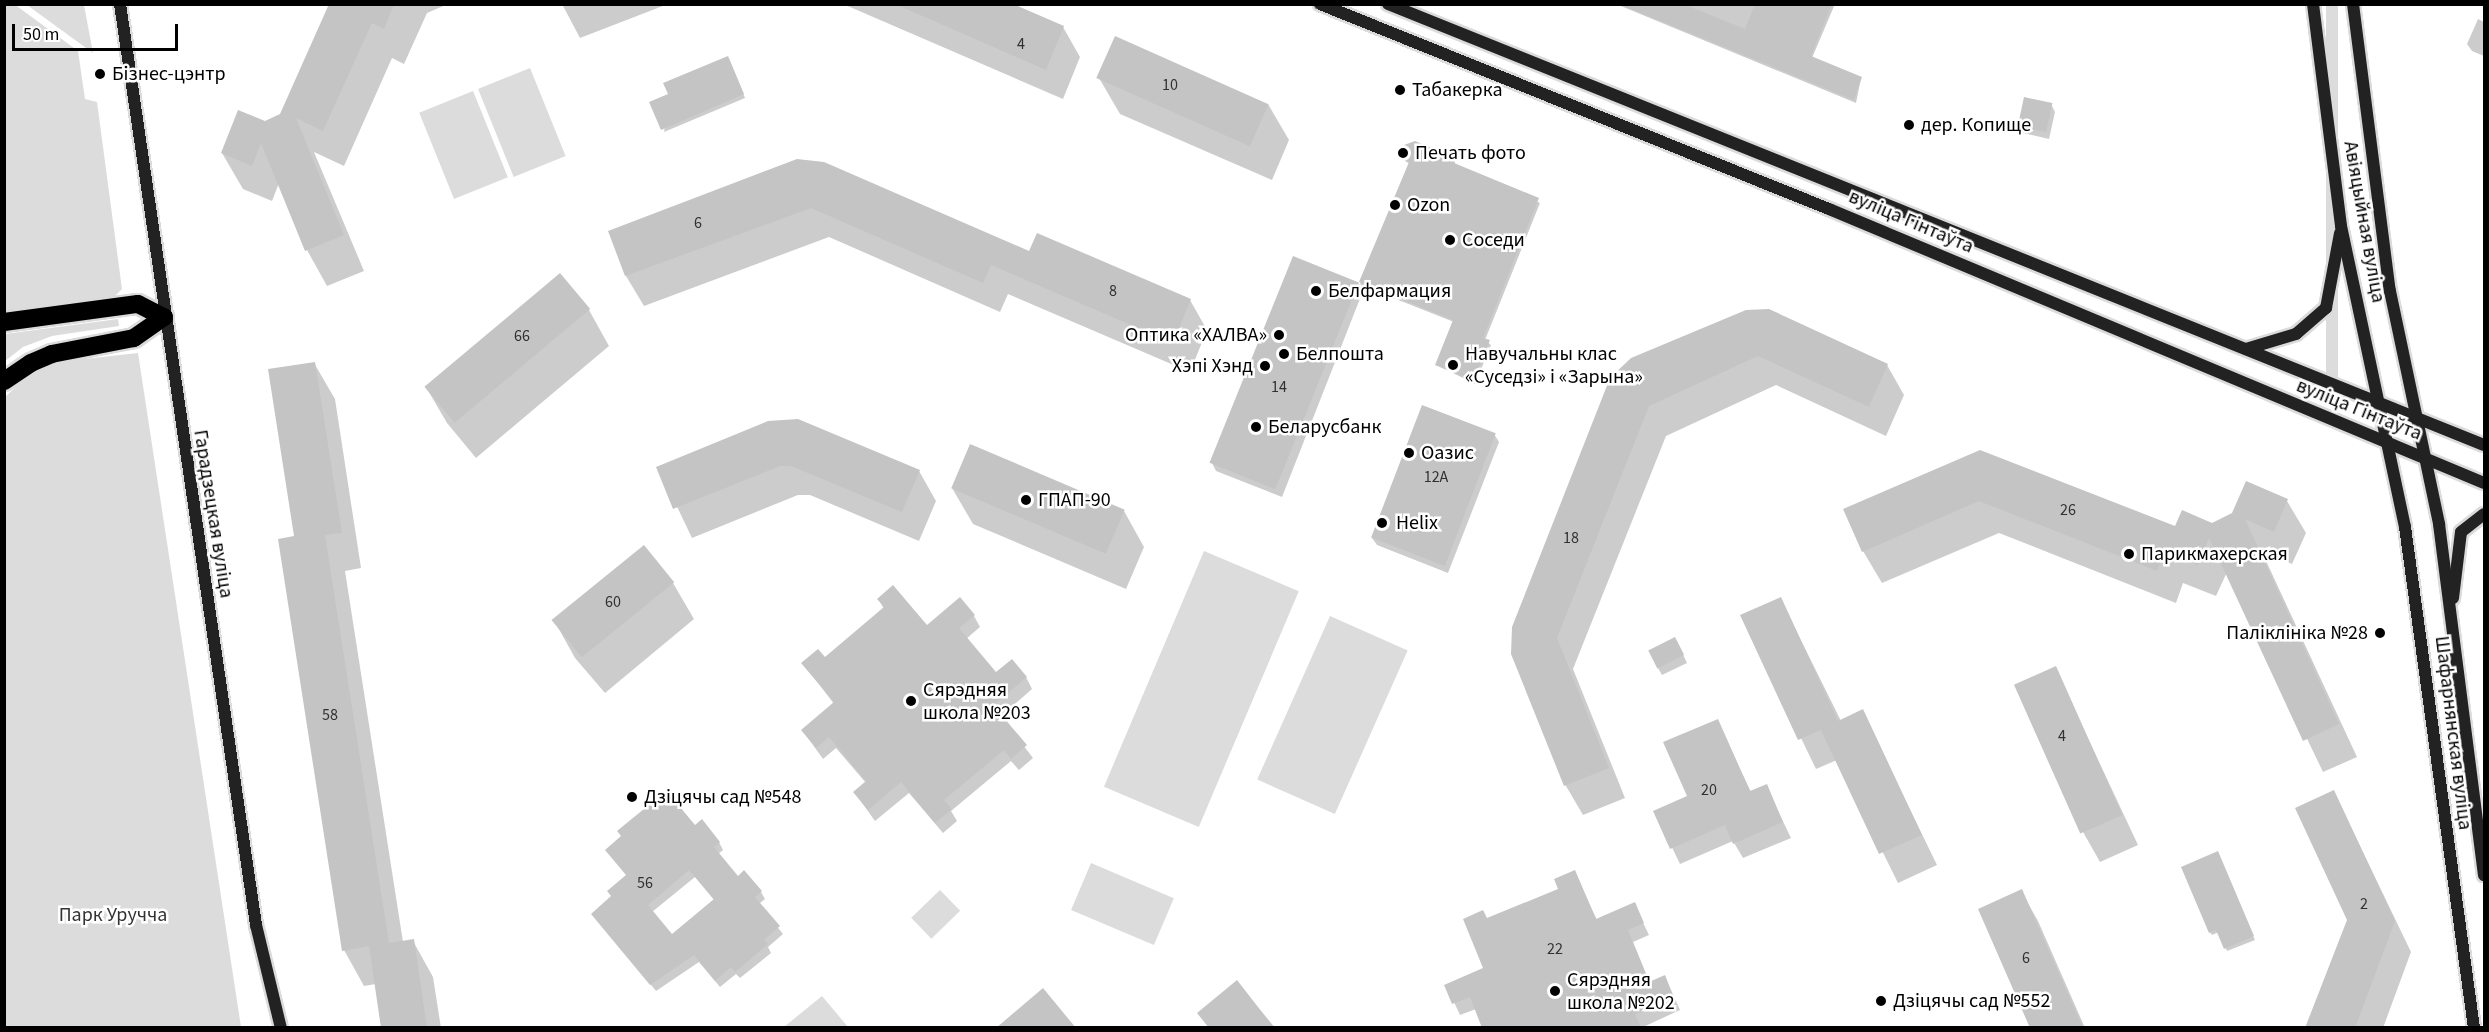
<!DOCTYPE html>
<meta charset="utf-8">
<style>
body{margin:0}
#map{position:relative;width:2489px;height:1032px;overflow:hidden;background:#fff;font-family:"Source Sans 3",sans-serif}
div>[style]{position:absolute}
.green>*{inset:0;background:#dcdcdc;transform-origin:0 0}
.shadow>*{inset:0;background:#0003}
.building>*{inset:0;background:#c4c4c4;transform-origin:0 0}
.roads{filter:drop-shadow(2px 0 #dbdbdb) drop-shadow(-2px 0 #dbdbdb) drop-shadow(0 2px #dbdbdb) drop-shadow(0 -2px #dbdbdb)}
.secondary>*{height:12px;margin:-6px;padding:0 6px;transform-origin:6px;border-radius:6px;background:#222}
.highway>*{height:18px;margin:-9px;padding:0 9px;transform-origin:9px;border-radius:9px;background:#000}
.dots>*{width:16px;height:16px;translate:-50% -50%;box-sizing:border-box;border:3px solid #fff;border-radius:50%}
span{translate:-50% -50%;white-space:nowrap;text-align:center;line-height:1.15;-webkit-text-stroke:5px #fff;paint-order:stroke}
.number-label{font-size:16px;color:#313131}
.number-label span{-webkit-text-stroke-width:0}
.poi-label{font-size:20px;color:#000}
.left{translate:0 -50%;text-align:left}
.right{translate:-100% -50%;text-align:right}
.street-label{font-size:20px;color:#000}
.park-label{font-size:20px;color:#333}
.frame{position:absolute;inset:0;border:6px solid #000;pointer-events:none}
.scale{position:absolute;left:12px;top:24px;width:166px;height:27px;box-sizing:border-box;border:3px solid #000;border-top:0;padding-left:8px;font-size:18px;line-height:21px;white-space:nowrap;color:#000;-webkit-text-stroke:4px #fff;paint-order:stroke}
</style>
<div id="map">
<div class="green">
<div style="clip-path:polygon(14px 4px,78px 51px,85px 99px,97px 102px,122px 289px,113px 298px,5px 312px,4px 5px)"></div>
<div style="clip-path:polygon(27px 5px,84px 5px,93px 53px)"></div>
<div style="left:2326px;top:5px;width:12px;height:376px"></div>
<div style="left:530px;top:68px;width:95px;height:56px;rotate:68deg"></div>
<div style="left:473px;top:91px;width:93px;height:58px;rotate:68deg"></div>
<div style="clip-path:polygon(118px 319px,119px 326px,52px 336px,23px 347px,5px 361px,5px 334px)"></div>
<div style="clip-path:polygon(138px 353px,241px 1027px,5px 1028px,5px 397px,21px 382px,57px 362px)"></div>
<div style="left:1204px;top:551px;width:103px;height:256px;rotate:23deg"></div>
<div style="left:1330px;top:616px;width:85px;height:179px;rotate:24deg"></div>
<div style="left:1091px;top:863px;width:90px;height:51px;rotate:23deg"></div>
<div style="left:940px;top:890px;width:29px;height:40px;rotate:46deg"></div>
<div style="clip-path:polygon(822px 996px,848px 1027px,784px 1027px)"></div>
</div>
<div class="shadow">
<div style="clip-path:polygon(344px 4px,448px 4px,427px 13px,404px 64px,392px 58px,344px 166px,314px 152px,364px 271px,327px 286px,307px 250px,279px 183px,272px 201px,243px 189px,222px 153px,282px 115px)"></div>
<div style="clip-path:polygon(562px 4px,668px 4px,580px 38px)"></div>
<div style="clip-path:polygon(843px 4px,1010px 4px,1063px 27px,1080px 57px,1063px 99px)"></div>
<div style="clip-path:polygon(1616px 4px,1835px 4px,1812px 58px,1861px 78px,1856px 103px)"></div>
<div style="clip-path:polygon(2478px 19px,2484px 22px,2484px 56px,2472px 51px,2467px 44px)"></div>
<div style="clip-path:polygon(730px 61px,745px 98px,664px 132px,670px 95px)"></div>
<div style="clip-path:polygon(1099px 78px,1268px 104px,1289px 140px,1272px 180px,1120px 114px)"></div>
<div style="clip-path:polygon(2051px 104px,2055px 112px,2049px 139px,2023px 133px,2019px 126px)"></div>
<div style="clip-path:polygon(1400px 158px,1455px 159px,1455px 165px,1540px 203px,1485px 340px,1491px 345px,1475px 384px,1437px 365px,1454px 322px,1358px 284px,1363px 291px,1282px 497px,1216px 471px,1212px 463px,1294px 258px,1360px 284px,1410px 164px)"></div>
<div style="clip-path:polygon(824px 164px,1030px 253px,1190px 300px,1207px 330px,1190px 372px,1008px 294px,1000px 312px,829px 237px,644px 306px,626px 276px,609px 232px)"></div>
<div style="clip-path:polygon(559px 276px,589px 310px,609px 346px,476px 458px,447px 423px,426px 387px)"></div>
<div style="clip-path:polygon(1746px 311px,1887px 365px,1904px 395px,1886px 436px,1776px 385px,1666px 436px,1573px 669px,1625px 798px,1583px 815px,1566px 786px,1512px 654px,1612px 379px)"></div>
<div style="clip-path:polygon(314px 363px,335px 399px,361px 568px,345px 571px,403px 942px,413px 941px,433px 977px,441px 1028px,383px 1028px,376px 984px,364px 986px,344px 950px,296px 537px)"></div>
<div style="clip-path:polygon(769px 422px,919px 471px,936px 501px,919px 541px,810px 495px,798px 495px,692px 538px,658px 467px)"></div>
<div style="clip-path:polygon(1494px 434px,1499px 442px,1448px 573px,1377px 545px,1372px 538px)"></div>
<div style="clip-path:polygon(1980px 451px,2175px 528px,2212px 524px,2287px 501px,2306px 533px,2292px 564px,2261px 550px,2357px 757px,2323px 772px,2227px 572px,2216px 596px,2183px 583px,2176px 603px,1999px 533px,1882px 583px,1863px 551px)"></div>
<div style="clip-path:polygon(952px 488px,1124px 511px,1144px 547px,1126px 589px,973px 524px)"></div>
<div style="clip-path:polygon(644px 547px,673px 583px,694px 619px,605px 693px,575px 658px,555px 622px)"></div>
<div style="clip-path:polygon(1780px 598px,1841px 721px,1862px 711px,1937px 865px,1898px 883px,1837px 760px,1816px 769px,1742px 616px)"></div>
<div style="clip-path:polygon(879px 600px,926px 627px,974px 616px,980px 627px,966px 639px,996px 674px,1026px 677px,1032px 689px,1001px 716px,1033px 758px,1019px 770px,1011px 761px,951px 811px,957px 821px,943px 833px,909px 793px,875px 821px,855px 793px,866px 783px,836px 748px,823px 759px,803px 731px,834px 704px,803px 663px,824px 659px,884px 609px)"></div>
<div style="clip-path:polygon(1679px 646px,1687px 663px,1662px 675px,1658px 668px)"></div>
<div style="clip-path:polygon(2055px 668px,2138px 845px,2100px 862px,2083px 832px)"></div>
<div style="clip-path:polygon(1717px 721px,1751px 792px,1766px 786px,1791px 838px,1743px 858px,1733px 841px,1680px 864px,1655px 812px,1689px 797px)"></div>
<div style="clip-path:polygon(2334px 792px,2411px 952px,2383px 1028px,2307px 1028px,2349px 920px)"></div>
<div style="clip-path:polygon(evenodd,654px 811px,695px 827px,719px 842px,723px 850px,718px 854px,738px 878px,761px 892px,765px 899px,759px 904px,783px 934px,768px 947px,771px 953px,740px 978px,736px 974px,720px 987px,699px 962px,656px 991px,593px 914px,612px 897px,627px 876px,654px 811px,695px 877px,714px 900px,672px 936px,652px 912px,695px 877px)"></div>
<div style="clip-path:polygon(2219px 856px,2255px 940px,2227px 951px,2219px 932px,2212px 935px,2210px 932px)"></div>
<div style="clip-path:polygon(1574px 872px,1597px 920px,1634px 904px,1649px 935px,1633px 942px,1650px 983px,1665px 977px,1680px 1010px,1641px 1028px,1484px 1028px,1476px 1009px,1460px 1015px,1446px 985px,1485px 969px,1487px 920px,1560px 890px)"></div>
<div style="clip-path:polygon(2021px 891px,2038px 921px,2085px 1028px,2032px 1028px)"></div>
</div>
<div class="building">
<div style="clip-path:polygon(329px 4px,394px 4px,384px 29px,372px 23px,323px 131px,296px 118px,344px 235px,305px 251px,261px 143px,252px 166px,221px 153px,238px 110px,265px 121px,280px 114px)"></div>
<div style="clip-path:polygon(895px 4px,1013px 4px,1064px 26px,1046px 70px)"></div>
<div style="clip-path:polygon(1683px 4px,1745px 29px,1755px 4px,1832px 4px,1811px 56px,1862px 77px,1854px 100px,1621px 5px)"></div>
<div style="left:1115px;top:36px;width:168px;height:46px;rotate:24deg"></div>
<div style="clip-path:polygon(728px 56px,744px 94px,661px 130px,649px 102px,668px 94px,663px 83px)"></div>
<div style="left:2024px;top:97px;width:29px;height:30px;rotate:12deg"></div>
<div style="clip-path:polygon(1415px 141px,1456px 158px,1454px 163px,1539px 198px,1483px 338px,1490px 340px,1473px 381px,1435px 365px,1453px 320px,1359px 282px,1409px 162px,1399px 158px,1404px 145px)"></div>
<div style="clip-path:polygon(797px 159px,824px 162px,1029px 251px,1037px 233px,1191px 299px,1173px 343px,991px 265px,983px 283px,811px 208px,625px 276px,608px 231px)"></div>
<div style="left:1293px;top:256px;width:71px;height:223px;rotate:22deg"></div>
<div style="left:560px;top:273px;width:47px;height:177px;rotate:50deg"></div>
<div style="clip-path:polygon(1769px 309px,1888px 364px,1869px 407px,1758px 356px,1649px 406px,1557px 638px,1609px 768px,1564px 786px,1511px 654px,1512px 627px,1610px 378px,1631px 358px,1746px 310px)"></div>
<div style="clip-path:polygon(315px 362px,342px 533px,325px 535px,389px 943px,414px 939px,427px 1028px,381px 1028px,369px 946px,342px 951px,278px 539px,294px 536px,268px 369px)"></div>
<div style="left:1422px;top:405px;width:79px;height:142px;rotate:21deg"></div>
<div style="clip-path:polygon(798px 419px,920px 470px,902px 512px,791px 466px,780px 466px,673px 509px,656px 467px,768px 421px)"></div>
<div style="left:970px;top:444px;width:168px;height:48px;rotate:23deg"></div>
<div style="clip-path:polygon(1980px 450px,2175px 526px,2182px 510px,2212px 523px,2232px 513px,2246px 481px,2288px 499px,2274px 532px,2245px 519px,2339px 724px,2303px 741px,2209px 538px,2198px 565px,2165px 551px,2157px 571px,1979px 501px,1862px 552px,1843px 509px)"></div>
<div style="left:644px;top:545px;width:48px;height:119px;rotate:51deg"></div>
<div style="clip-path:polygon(893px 585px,927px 625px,960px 597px,975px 615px,959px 628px,996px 672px,1012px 659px,1027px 677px,993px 705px,1027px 745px,1011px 759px,1004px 750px,944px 800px,952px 809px,935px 823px,901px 782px,868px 810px,853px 792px,866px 781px,829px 737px,816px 748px,801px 730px,834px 702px,801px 663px,818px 649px,825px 657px,884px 607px,877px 599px)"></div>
<div style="clip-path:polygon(1781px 597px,1838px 721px,1863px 709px,1922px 835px,1879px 854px,1821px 730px,1798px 740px,1740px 615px)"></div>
<div style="left:1675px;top:637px;width:20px;height:30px;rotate:63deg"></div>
<div style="left:2056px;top:666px;width:163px;height:46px;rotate:66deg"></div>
<div style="clip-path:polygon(1718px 719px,1750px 791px,1767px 784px,1783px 822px,1733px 844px,1725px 825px,1670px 849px,1653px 811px,1687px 796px,1663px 742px)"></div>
<div style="clip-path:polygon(2334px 790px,2395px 921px,2355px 1028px,2305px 1028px,2347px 920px,2295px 808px)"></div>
<div style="clip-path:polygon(evenodd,670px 795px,695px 825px,702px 819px,720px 842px,714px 847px,738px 876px,744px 870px,762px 891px,755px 897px,780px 926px,764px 940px,768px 944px,735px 972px,731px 967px,715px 981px,694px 955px,650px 985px,591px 914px,611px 896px,607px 891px,626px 875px,605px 850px,621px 836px,617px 831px,650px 804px,654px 809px,670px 795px,689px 870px,714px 899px,672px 934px,648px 905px,689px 870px)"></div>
<div style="clip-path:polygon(2218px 851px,2254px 936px,2224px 949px,2216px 930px,2209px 933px,2181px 867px)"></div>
<div style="clip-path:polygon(1575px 870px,1596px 919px,1635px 902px,1644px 923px,1628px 930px,1649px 982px,1665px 975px,1674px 998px,1635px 1014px,1641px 1028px,1482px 1028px,1470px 997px,1452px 1004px,1444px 985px,1483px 968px,1463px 919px,1483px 910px,1487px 918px,1558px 889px,1554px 879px)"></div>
<div style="clip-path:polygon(2022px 889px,2039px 928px,2083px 1028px,2030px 1028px,1978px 909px)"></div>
<div style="clip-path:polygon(1237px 980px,1258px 1007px,1275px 1028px,1209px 1028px,1197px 1013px)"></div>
<div style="clip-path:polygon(1043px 988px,1076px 1028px,996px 1028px)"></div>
</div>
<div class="roads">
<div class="secondary">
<div style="left:120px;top:4px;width:931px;rotate:81.6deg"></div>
<div style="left:256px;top:925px;width:106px;rotate:76.4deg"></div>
<div style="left:1320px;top:4px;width:549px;rotate:21.94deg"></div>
<div style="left:1829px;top:209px;width:710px;rotate:22.7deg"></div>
<div style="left:1388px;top:4px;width:1181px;rotate:21.92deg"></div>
<div style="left:2313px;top:4px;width:224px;rotate:82.8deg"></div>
<div style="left:2341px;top:226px;width:308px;rotate:78deg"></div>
<div style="left:2405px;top:527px;width:506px;rotate:82.16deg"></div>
<div style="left:2353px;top:4px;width:289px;rotate:82.7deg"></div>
<div style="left:2390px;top:291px;width:238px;rotate:78.1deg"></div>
<div style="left:2439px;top:524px;width:354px;rotate:82.7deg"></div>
<div style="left:2246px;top:349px;width:52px;rotate:-16.7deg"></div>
<div style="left:2296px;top:334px;width:40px;rotate:-41deg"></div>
<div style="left:2326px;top:308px;width:76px;rotate:-79.4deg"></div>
<div style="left:2453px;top:598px;width:66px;rotate:-83.1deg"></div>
<div style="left:2461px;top:532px;width:29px;rotate:-38deg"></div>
</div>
<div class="highway">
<div style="left:4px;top:322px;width:135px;rotate:-7.7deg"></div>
<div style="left:138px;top:304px;width:29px;rotate:27deg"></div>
<div style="left:164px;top:317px;width:37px;rotate:145deg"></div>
<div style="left:134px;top:338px;width:84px;rotate:169deg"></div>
<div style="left:52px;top:354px;width:23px;rotate:157deg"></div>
<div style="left:31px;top:363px;width:32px;rotate:146deg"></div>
</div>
</div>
<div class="dots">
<div style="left:100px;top:74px;background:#000"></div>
<div style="left:1400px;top:90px;background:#000"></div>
<div style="left:1909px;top:125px;background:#000"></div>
<div style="left:1403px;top:153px;background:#000"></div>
<div style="left:1395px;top:205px;background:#000"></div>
<div style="left:1450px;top:240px;background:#000"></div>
<div style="left:1316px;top:291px;background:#000"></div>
<div style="left:1279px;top:335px;background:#000"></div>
<div style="left:1284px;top:354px;background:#000"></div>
<div style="left:1453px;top:365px;background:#000"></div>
<div style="left:1265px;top:366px;background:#000"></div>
<div style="left:1256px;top:427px;background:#000"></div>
<div style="left:1409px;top:453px;background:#000"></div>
<div style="left:1026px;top:500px;background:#000"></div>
<div style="left:1382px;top:523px;background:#000"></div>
<div style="left:2129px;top:554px;background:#000"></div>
<div style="left:2380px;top:633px;background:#000"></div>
<div style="left:911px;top:701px;background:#000"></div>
<div style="left:632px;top:797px;background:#000"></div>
<div style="left:1555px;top:991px;background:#000"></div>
<div style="left:1881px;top:1001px;background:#000"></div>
</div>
<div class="number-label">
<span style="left:1021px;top:44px">4</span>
<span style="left:1170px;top:85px">10</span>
<span style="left:698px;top:223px">6</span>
<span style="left:1113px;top:291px">8</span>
<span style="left:522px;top:336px">66</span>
<span style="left:1279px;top:387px">14</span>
<span style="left:1436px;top:477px">12А</span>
<span style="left:2068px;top:510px">26</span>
<span style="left:1571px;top:538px">18</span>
<span style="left:613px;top:602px">60</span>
<span style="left:330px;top:715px">58</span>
<span style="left:2062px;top:736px">4</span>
<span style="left:1709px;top:790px">20</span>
<span style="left:645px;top:883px">56</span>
<span style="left:2364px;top:904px">2</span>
<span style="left:1555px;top:949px">22</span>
<span style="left:2026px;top:958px">6</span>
</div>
<div class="poi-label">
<span class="left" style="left:112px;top:74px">Бізнес-цэнтр</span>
<span class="left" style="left:1412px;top:90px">Табакерка</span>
<span class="left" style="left:1921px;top:125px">дер. Копище</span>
<span class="left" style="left:1415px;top:153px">Печать фото</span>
<span class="left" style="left:1407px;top:205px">Ozon</span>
<span class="left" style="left:1462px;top:240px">Соседи</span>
<span class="left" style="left:1328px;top:291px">Белфармация</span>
<span class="right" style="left:1267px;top:335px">Оптика «ХАЛВА»</span>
<span class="left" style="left:1296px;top:354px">Белпошта</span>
<span class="left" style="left:1465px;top:366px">Навучальны клас<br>«Суседзі» і «Зарына»</span>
<span class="right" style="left:1253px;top:366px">Хэпі Хэнд</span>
<span class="left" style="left:1268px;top:427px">Беларусбанк</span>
<span class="left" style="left:1421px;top:453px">Оазис</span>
<span class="left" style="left:1038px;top:500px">ГПАП-90</span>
<span class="left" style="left:1396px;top:523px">Helix</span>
<span class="left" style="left:2141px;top:554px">Парикмахерская</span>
<span class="right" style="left:2368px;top:633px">Паліклініка №28</span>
<span class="left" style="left:923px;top:702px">Сярэдняя<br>школа №203</span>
<span class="left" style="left:644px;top:797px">Дзіцячы сад №548</span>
<span class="left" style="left:1567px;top:992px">Сярэдняя<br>школа №202</span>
<span class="left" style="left:1893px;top:1001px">Дзіцячы сад №552</span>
</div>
<div class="street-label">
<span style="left:1911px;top:222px;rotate:23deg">вуліца Гінтаўта</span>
<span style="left:2364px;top:222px;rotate:80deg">Авіяцыйная вуліца</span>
<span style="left:2359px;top:410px;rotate:22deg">вуліца Гінтаўта</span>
<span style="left:213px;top:514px;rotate:81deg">Гарадзецкая вуліца</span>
<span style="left:2453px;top:733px;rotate:83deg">Шафарнянская вуліца</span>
</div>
<div class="park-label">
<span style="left:113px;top:915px">Парк Уручча</span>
</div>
<div class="frame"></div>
<div class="scale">50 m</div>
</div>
